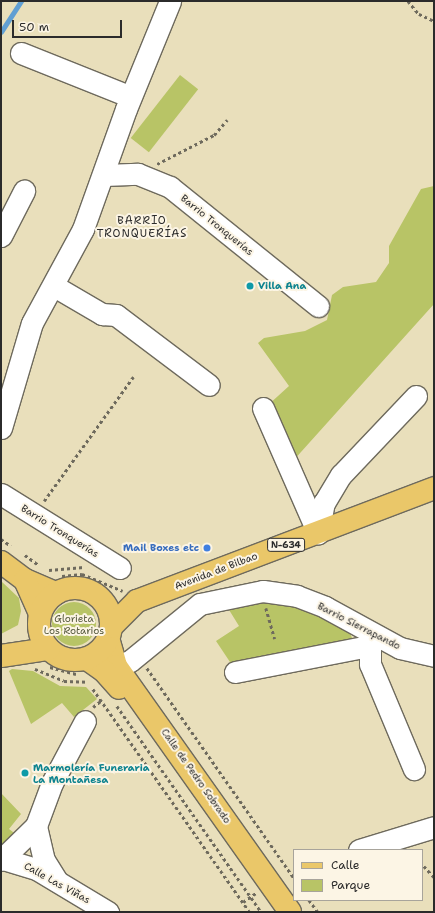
<!DOCTYPE html>
<meta charset="utf-8">
<style>
body{margin:0}
#map{position:relative;width:435px;height:913px;overflow:hidden;background:#e9dfbb;font-family:"Shantell Sans",sans-serif}
div>[style]{position:absolute}
.green>*{inset:0;background:#b8c466;transform-origin:0 0}
.round{border-radius:50%}
.stream>*{height:4.5px;margin:-2.25px;padding:0 2.25px;transform-origin:2.25px;border-radius:2.25px;background:#619fd3}
.path>*{height:2.5px;margin-top:-1.25px;transform-origin:0;background:repeating-linear-gradient(90deg,#6e6a5d 0 3px,transparent 0 6px)}
.roads{filter:drop-shadow(1px 0 #6e6a5d) drop-shadow(-1px 0 #6e6a5d) drop-shadow(0 1px #6e6a5d) drop-shadow(0 -1px #6e6a5d)}
.minor>*{height:21px;margin:-10.5px;padding:0 10.5px;transform-origin:10.5px;border-radius:10.5px;background:#fff}
.major>*{height:22px;margin:-11px;padding:0 11px;transform-origin:11px;border-radius:11px;background:#eac769}
.highway>*{height:22px;margin:-11px;padding:0 11px;transform-origin:11px;border-radius:11px;background:#eac769}
.highway>.ring{margin:-11px;padding:0;box-sizing:content-box;background:none;border:22px solid #eac769;border-radius:50%}
.dots>*{width:11px;height:11px;translate:-50% -50%;box-sizing:border-box;border:2px solid #fcf5e5;border-radius:50%}
span{translate:-50% -50%;white-space:nowrap;text-align:center;line-height:1.15;-webkit-text-stroke:4px #fcf5e5;paint-order:stroke}
.shield-label span{padding:1px 3px;background:#fcf5e5;border:1px solid;border-radius:3px;-webkit-text-stroke-width:0}
.shield-label{font-size:9px;color:#2b2b2b;font-weight:700}
.street-label{font-size:10px;color:#2b2b2b}
.culture-label{font-size:10px;color:#0d838f;font-weight:700}
.left{translate:0 -50%;text-align:left}
.shop-label{font-size:10px;color:#366cbe;font-weight:700}
.right{translate:-100% -50%;text-align:right}
.park-label{font-size:10px;color:#55593d}
.neighbourhood-label{font-size:11px;color:#2b2b2b;letter-spacing:1px}
.frame{position:absolute;inset:0;border:2px solid #2b2b2b;pointer-events:none}
.legend{position:absolute;left:293px;top:849px;width:130px;height:52px;box-sizing:border-box;background:#fcf5e5;border:1px solid #a8a49b;margin:0;padding:5px 7px;list-style:none;font-size:12px;color:#2b2b2b}
.legend li{display:flex;align-items:center;gap:8px;height:20px}
.legend b{width:20px;border:1px solid #a8a49b}
.scale{position:absolute;left:12px;top:20px;width:110px;height:18px;box-sizing:border-box;border:2px solid #2b2b2b;border-top:0;padding-left:5px;font-size:12px;line-height:14px;white-space:nowrap;color:#2b2b2b;-webkit-text-stroke:3px #fcf5e5;paint-order:stroke}
</style>
<div id="map">
<div class="green">
<div style="left:180px;top:75px;width:23px;height:80px;rotate:38deg"></div>
<div style="clip-path:polygon(434px 186px,434px 304px,292px 462px,267px 406px,289px 386px,258px 343px,264px 338px,305px 331px,327px 320px,332px 295px,343px 287px,376px 282px,389px 263px,389px 246px,421px 189px)"></div>
<div style="clip-path:polygon(1px 581px,19px 598px,21px 611px,18px 625px,1px 634px)"></div>
<div style="clip-path:polygon(280px 600px,347px 627px,354px 642px,234px 668px,216px 641px,239px 626px,226px 605px)"></div>
<div class="round" style="left:52px;top:602px;width:44px;height:44px"></div>
<div style="clip-path:polygon(12px 669px,33px 671px,60px 686px,86px 687px,97px 699px,74px 717px,62px 703px,31px 724px,9px 671px)"></div>
<div style="clip-path:polygon(1px 793px,21px 814px,9px 829px,22px 839px,1px 851px)"></div>
</div>
<div class="stream">
<div style="left:1px;top:32px;width:37px;rotate:-57deg"></div>
</div>
<div class="path">
<div style="left:408px;top:1px;width:17px;rotate:50deg"></div>
<div style="left:419px;top:14px;width:17px;rotate:25deg"></div>
<div style="left:157px;top:164px;width:64px;rotate:-27deg"></div>
<div style="left:214px;top:135px;width:20px;rotate:-49deg"></div>
<div style="left:44px;top:501px;width:153px;rotate:-54.3deg"></div>
<div style="left:1px;top:539px;width:12px;rotate:35deg"></div>
<div style="left:25px;top:555px;width:17px;rotate:36deg"></div>
<div style="left:49px;top:570px;width:35px;rotate:-5deg"></div>
<div style="left:62px;top:576px;width:20px;rotate:-6deg"></div>
<div style="left:82px;top:574px;width:44px;rotate:22.5deg"></div>
<div style="left:266px;top:608px;width:32px;rotate:74deg"></div>
<div style="left:50px;top:667px;width:27px;rotate:15deg"></div>
<div style="left:147px;top:668px;width:256px;rotate:55deg"></div>
<div style="left:35px;top:669px;width:31px;rotate:22deg"></div>
<div style="left:64px;top:681px;width:24px;rotate:2deg"></div>
<div style="left:93px;top:689px;width:273px;rotate:54.9deg"></div>
<div style="left:117px;top:706px;width:251px;rotate:55deg"></div>
<div style="left:93px;top:707px;width:11px;rotate:-38deg"></div>
<div style="left:424px;top:866px;width:15px;rotate:48deg"></div>
<div style="left:309px;top:900px;width:15px;rotate:53deg"></div>
<div style="left:243px;top:902px;width:16px;rotate:-35deg"></div>
</div>
<div class="roads">
<div class="minor">
<div style="left:21px;top:53px;width:118px;rotate:21.8deg"></div>
<div style="left:104px;top:175px;width:34px;rotate:-2deg"></div>
<div style="left:138px;top:174px;width:35px;rotate:22deg"></div>
<div style="left:170px;top:187px;width:190px;rotate:38.8deg"></div>
<div style="left:1px;top:236px;width:51px;rotate:-62.9deg"></div>
<div style="left:54px;top:286px;width:56px;rotate:30.3deg"></div>
<div style="left:102px;top:314px;width:14px;rotate:4deg"></div>
<div style="left:116px;top:315px;width:116px;rotate:37deg"></div>
<div style="left:263px;top:408px;width:137px;rotate:66.3deg"></div>
<div style="left:1px;top:428px;width:109px;rotate:-73.6deg"></div>
<div style="left:32px;top:323px;width:107px;rotate:-61.5deg"></div>
<div style="left:83px;top:229px;width:127px;rotate:-70.3deg"></div>
<div style="left:126px;top:109px;width:117px;rotate:-67.8deg"></div>
<div style="left:1px;top:494px;width:140px;rotate:31.9deg"></div>
<div style="left:318px;top:533px;width:31px;rotate:-79deg"></div>
<div style="left:324px;top:503px;width:33px;rotate:-59deg"></div>
<div style="left:341px;top:475px;width:109px;rotate:-46.5deg"></div>
<div style="left:370px;top:633px;width:31px;rotate:90deg"></div>
<div style="left:370px;top:664px;width:114px;rotate:67.3deg"></div>
<div style="left:116px;top:666px;width:15px;rotate:-20deg"></div>
<div style="left:130px;top:661px;width:90px;rotate:-39.2deg"></div>
<div style="left:200px;top:604px;width:64px;rotate:-11.7deg"></div>
<div style="left:263px;top:591px;width:34px;rotate:8deg"></div>
<div style="left:297px;top:596px;width:30px;rotate:21deg"></div>
<div style="left:325px;top:607px;width:85px;rotate:28.7deg"></div>
<div style="left:400px;top:648px;width:35px;rotate:13deg"></div>
<div style="left:235px;top:672px;width:136px;rotate:-11deg"></div>
<div style="left:36px;top:826px;width:35px;rotate:77deg"></div>
<div style="left:44px;top:860px;width:25px;rotate:58deg"></div>
<div style="left:359px;top:850px;width:78px;rotate:-17deg"></div>
<div style="left:3px;top:859px;width:37px;rotate:17deg"></div>
<div style="left:38px;top:870px;width:82px;rotate:31deg"></div>
<div style="left:1px;top:860px;width:49px;rotate:-44.2deg"></div>
<div style="left:36px;top:826px;width:46px;rotate:-69.6deg"></div>
<div style="left:52px;top:783px;width:70px;rotate:-62deg"></div>
</div>
<div class="major">
<div style="left:1px;top:562px;width:30px;rotate:37deg"></div>
<div style="left:25px;top:580px;width:34px;rotate:23deg"></div>
<div style="left:25px;top:580px;width:37px;rotate:66deg"></div>
<div style="left:108px;top:638px;width:29px;rotate:74deg"></div>
<div style="left:116px;top:666px;width:301px;rotate:54.7deg"></div>
<div style="left:87px;top:659px;width:19px;rotate:35deg"></div>
<div style="left:103px;top:670px;width:24px;rotate:48deg"></div>
</div>
<div class="highway">
<div class="ring" style="left:39px;top:588px;width:50px;height:50px"></div>
<div style="left:111px;top:627px;width:37px;rotate:-45deg"></div>
<div style="left:137px;top:601px;width:318px;rotate:-20.8deg"></div>
<div style="left:1px;top:656px;width:48px;rotate:-8.5deg"></div>
</div>
</div>
<div class="dots">
<div style="left:250px;top:286px;background:#0f9aa8"></div>
<div style="left:207px;top:548px;background:#3f7fe0"></div>
<div style="left:25px;top:773px;background:#0f9aa8"></div>
</div>
<div class="shield-label">
<span style="left:286px;top:545px">N-634</span>
</div>
<div class="street-label">
<span style="left:217px;top:225px;rotate:39deg">Barrio Tronquerías</span>
<span style="left:60px;top:531px;rotate:32deg">Barrio Tronquerías</span>
<span style="left:216px;top:571px;rotate:-21deg">Avenida de Bilbao</span>
<span style="left:359px;top:626px;rotate:27deg">Barrio Sierrapando</span>
<span style="left:196px;top:776px;rotate:55deg">Calle de Pedro Sobrado</span>
<span style="left:57px;top:883px;rotate:29deg">Calle Las Viñas</span>
</div>
<div class="culture-label">
<span class="left" style="left:258px;top:286px">Villa Ana</span>
<span class="left" style="left:33px;top:773px">Marmolería Funeraria<br>La Montañesa</span>
</div>
<div class="shop-label">
<span class="right" style="left:199px;top:548px">Mail Boxes etc</span>
</div>
<div class="park-label">
<span style="left:74px;top:624px">Glorieta<br>Los Rotarios</span>
</div>
<div class="neighbourhood-label">
<span style="left:142px;top:228px">BARRIO<br>TRONQUERÍAS</span>
</div>
<div class="frame"></div>
<ul class="legend">
<li><b style="height:5px;background:#eac769"></b>Calle</li>
<li><b style="height:11px;background:#b8c466"></b>Parque</li>
</ul>
<div class="scale">50 m</div>
</div>
